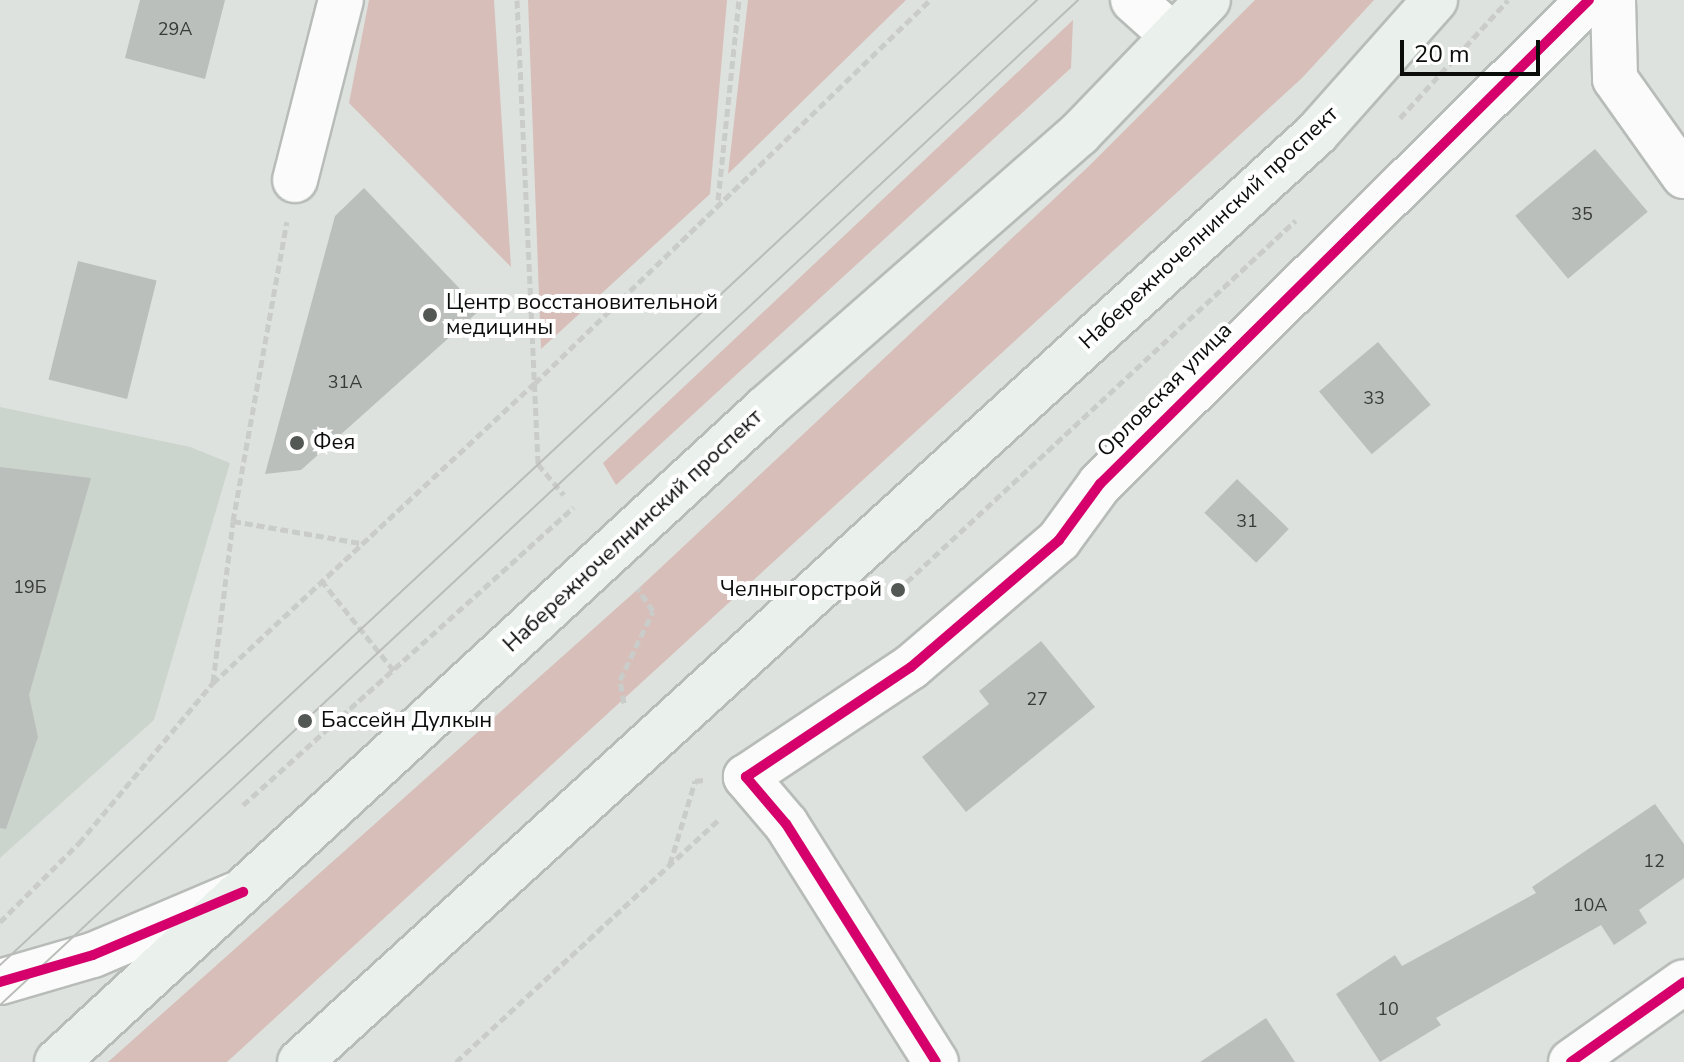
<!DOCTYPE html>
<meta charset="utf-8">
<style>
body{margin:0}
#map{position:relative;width:1684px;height:1062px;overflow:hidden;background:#dde2de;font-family:"Nunito Sans",sans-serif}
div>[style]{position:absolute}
.built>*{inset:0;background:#ccd5cd}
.green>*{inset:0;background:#d8beb9}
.building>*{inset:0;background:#bbbfbc;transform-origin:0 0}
.path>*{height:5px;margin-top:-2.5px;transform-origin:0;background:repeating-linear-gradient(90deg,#caccca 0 8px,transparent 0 12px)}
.roads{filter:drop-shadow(2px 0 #b8bcb9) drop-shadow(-2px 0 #b8bcb9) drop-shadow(0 2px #b8bcb9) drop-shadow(0 -2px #b8bcb9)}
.minor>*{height:44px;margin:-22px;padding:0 22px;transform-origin:22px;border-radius:22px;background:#fafbfa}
.major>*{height:44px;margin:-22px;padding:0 22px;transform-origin:22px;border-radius:22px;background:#eaf0eb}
.tram>*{height:2px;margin:-1px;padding:0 1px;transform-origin:1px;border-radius:1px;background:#babcba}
.cycleway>*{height:10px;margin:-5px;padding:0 5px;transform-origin:5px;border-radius:5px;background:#d6006c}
.dots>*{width:22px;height:22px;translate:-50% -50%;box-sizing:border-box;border:4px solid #fff;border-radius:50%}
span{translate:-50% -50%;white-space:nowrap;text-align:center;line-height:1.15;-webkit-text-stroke:8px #fff;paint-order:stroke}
.number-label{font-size:18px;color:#373a37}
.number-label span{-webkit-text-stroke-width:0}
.street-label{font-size:22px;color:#0b0d0b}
.poi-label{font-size:22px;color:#0b0d0b}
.left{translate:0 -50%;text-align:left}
.right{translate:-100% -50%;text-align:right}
.scale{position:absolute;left:1400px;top:40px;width:140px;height:36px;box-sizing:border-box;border:4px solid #0b0d0b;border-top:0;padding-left:10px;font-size:24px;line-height:28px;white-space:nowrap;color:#0b0d0b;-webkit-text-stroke:6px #fff;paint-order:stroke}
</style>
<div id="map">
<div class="built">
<div style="clip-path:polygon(0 407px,190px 447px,230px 463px,154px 720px,0 858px)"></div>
</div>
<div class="green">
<div style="clip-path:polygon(369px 0,494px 0,511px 267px,349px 103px)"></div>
<div style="clip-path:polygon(528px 0,727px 0,710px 194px,541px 349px)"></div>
<div style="clip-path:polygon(748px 0,906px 0,728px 174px)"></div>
<div style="clip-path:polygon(1255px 0,1374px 0,1302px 78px,227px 1062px,108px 1062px,638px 589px,1089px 166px)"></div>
<div style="clip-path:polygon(1073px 20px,1071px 68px,616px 485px,603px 463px)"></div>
</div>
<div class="building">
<div style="clip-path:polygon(140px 0,225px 0,205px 79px,125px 58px)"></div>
<div style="left:1595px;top:149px;width:82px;height:104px;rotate:50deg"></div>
<div style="clip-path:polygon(364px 188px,480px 310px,301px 470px,265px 474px,335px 216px)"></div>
<div style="left:78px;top:261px;width:81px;height:122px;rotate:14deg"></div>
<div style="left:1378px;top:342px;width:82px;height:77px;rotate:50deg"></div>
<div style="clip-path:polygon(0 467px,91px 478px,29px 695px,38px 737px,6px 829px,0 828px)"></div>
<div style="left:1237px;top:479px;width:72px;height:47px;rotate:44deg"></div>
<div style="clip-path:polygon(1041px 641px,1095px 707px,966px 812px,922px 757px,989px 704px,979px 691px)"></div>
<div style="clip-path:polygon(1655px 804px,1684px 844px,1684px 878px,1639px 910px,1647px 923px,1614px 945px,1601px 925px,1436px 1018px,1441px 1025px,1380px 1062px,1336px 994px,1395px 955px,1402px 966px,1536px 893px,1532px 887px)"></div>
<div style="clip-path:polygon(1266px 1018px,1295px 1062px,1200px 1062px)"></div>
</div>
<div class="path">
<div style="left:517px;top:0;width:464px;rotate:87.4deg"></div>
<div style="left:538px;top:464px;width:40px;rotate:50deg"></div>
<div style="left:1400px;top:118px;width:160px;rotate:-47.5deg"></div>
<div style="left:718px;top:200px;width:201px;rotate:-84deg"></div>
<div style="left:233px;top:521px;width:129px;rotate:9.8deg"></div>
<div style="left:321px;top:580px;width:118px;rotate:51.2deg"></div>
<div style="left:898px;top:590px;width:543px;rotate:-42.91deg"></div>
<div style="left:213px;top:682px;width:162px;rotate:-82.9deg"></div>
<div style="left:233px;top:521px;width:304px;rotate:-79.8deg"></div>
<div style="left:624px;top:703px;width:23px;rotate:-100deg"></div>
<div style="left:620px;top:680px;width:76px;rotate:-64.4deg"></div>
<div style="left:653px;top:611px;width:27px;rotate:-124deg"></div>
<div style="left:243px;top:805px;width:445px;rotate:-42deg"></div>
<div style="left:670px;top:864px;width:87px;rotate:-73.2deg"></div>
<div style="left:695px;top:781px;width:8px;rotate:-7deg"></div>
<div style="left:0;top:922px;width:112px;rotate:-45deg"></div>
<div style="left:79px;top:843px;width:209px;rotate:-50.1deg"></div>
<div style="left:213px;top:683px;width:440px;rotate:-43deg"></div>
<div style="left:535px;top:383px;width:550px;rotate:-44.12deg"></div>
<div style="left:456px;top:1062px;width:359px;rotate:-42.7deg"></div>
</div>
<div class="roads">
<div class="minor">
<div style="left:1133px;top:0;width:54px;rotate:42deg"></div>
<div style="left:1613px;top:0;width:79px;rotate:88.5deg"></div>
<div style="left:1615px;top:79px;width:119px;rotate:54.6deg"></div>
<div style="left:295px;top:180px;width:186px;rotate:-75.7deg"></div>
<div style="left:0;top:982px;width:97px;rotate:-16.2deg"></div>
<div style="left:93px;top:955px;width:156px;rotate:-23deg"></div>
<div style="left:936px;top:1062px;width:281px;rotate:-122.2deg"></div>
<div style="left:786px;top:824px;width:62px;rotate:-130.4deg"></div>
<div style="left:746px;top:777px;width:198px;rotate:-33.7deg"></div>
<div style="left:911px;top:667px;width:195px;rotate:-40.6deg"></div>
<div style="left:1059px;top:540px;width:69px;rotate:-53.8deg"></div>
<div style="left:1100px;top:484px;width:688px;rotate:-44.71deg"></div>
<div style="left:1571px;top:1062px;width:138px;rotate:-35.3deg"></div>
</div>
<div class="major">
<div style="left:57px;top:1062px;width:966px;rotate:-42.69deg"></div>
<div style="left:767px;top:407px;width:415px;rotate:-41.2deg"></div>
<div style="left:1079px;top:134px;width:186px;rotate:-46.1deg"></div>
<div style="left:300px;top:1062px;width:1377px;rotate:-42.41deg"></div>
<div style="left:1317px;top:133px;width:178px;rotate:-48.4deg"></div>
</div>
</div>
<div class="tram">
<div style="left:0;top:965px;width:1417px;rotate:-42.94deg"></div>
<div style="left:0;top:1005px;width:1474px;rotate:-42.99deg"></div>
</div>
<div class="cycleway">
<div style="left:0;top:982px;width:97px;rotate:-16.2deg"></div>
<div style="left:93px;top:955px;width:163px;rotate:-22.8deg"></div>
<div style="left:936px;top:1062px;width:281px;rotate:-122.2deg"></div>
<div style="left:786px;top:824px;width:62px;rotate:-130.4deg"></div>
<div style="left:746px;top:777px;width:198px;rotate:-33.7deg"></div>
<div style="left:911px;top:667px;width:195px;rotate:-40.6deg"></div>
<div style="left:1059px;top:540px;width:69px;rotate:-53.8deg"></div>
<div style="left:1100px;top:484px;width:688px;rotate:-44.71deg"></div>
<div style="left:1571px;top:1062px;width:138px;rotate:-35.3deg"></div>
</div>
<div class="dots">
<div style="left:430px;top:315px;background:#545855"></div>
<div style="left:297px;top:443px;background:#545855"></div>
<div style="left:898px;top:590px;background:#545855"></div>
<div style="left:305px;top:721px;background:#545855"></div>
</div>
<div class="number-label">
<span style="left:175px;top:29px">29А</span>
<span style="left:1582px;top:214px">35</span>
<span style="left:345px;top:382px">31А</span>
<span style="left:1374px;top:398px">33</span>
<span style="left:1247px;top:521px">31</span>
<span style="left:30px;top:587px">19Б</span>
<span style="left:1037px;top:699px">27</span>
<span style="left:1654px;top:861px">12</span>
<span style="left:1590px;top:905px">10А</span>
<span style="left:1388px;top:1009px">10</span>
</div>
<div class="street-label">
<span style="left:1209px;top:228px;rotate:-43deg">Набережночелнинский проспект</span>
<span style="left:1165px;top:390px;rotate:-45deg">Орловская улица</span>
<span style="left:633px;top:531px;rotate:-43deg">Набережночелнинский проспект</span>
</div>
<div class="poi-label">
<span class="left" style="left:446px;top:315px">Центр восстановительной<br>медицины</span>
<span class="left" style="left:313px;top:443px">Фея</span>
<span class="right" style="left:882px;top:590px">Челныгорстрой</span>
<span class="left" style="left:321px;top:721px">Бассейн Дулкын</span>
</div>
<div class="scale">20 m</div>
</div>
